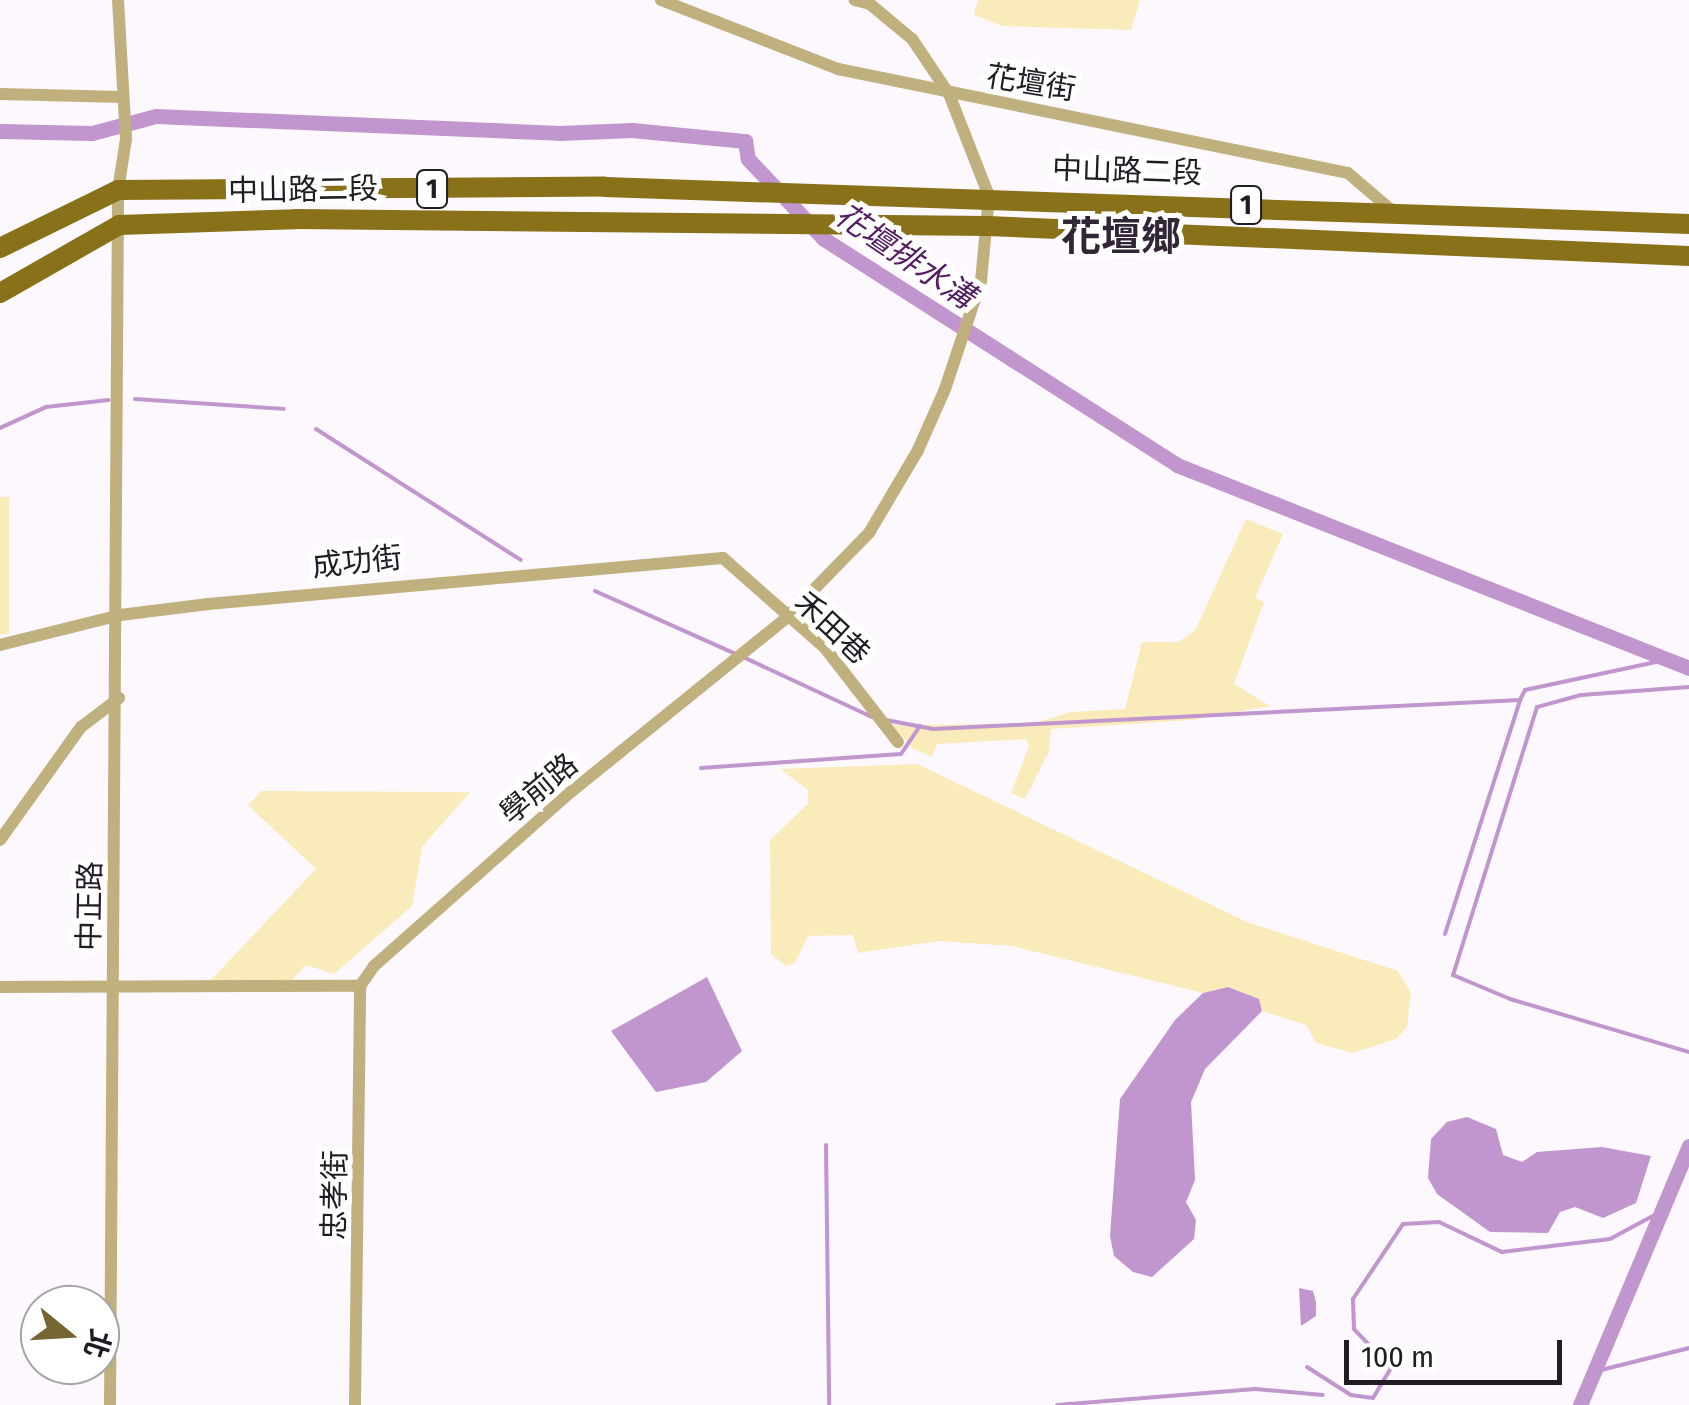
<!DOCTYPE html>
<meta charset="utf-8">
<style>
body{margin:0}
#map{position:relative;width:1689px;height:1405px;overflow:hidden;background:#fcf8fd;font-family:"Fira Sans Condensed","Noto Sans TC",sans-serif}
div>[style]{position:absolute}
.green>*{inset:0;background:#faecba;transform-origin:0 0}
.water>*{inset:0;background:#c195ce}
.stream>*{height:4px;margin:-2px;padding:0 2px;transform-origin:2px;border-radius:2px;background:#c195ce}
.canal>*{height:15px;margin:-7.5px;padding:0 7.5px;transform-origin:7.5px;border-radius:7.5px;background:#c195ce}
.street>*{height:12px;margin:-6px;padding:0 6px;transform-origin:6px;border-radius:6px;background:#bfb07e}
.primary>*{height:20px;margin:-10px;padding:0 10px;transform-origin:10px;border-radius:10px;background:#887119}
span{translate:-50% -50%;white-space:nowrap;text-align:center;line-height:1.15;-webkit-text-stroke:10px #fff;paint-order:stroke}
.shield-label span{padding:2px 8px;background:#fff;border:2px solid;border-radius:8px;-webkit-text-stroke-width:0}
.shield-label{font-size:28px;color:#211b23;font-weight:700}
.street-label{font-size:30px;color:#211b23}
.water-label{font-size:32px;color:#541e63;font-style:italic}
.district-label{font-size:40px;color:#322536;font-weight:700}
.north{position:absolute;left:20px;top:1285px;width:100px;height:100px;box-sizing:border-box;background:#fff;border:2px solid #a6a4a7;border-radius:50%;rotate:108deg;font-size:28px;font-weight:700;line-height:40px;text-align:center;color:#211b23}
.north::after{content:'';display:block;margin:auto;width:35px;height:45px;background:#746533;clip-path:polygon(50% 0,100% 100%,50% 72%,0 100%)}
.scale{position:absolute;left:1344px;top:1340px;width:218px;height:45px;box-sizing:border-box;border:5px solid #211b23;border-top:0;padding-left:12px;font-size:30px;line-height:35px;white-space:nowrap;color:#211b23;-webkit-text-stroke:8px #fff;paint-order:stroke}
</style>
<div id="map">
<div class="green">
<div style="clip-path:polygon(978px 0,1140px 0,1131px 30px,1002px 26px,974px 15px)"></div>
<div style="left:0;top:497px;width:9px;height:137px"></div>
<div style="clip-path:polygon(1246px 519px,1283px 534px,1255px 598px,1264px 602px,1234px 684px,1270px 706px,1191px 720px,1051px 729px,1049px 751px,1025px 799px,1011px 793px,1029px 746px,1026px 739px,937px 744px,932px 757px,913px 749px,893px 725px,1032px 724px,1071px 712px,1125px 709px,1142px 642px,1178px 642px,1195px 631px)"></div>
<div style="clip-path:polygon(917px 764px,1247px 922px,1398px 971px,1411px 993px,1407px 1027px,1396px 1039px,1353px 1053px,1316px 1043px,1306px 1025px,1262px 1011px,1259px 999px,1228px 987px,1203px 993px,1012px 946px,939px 941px,858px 953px,853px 935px,808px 936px,795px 963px,786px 966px,771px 954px,770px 840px,808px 804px,808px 790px,780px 769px)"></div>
<div style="clip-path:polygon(261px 791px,470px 792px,422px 847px,412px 906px,334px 974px,306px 965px,290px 982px,209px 982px,316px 869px,248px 805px)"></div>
</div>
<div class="water">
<div style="clip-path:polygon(707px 977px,742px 1051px,706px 1082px,656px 1092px,611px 1031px)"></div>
<div style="clip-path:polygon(1228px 987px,1259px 999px,1262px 1011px,1205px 1069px,1191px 1102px,1195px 1180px,1186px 1202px,1196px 1220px,1194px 1239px,1152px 1277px,1133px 1272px,1114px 1256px,1110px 1236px,1120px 1099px,1175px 1020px,1203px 993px)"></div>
<div style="clip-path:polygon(1467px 1117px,1496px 1129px,1503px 1155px,1522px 1162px,1537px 1152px,1602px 1147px,1651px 1156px,1636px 1203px,1603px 1218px,1575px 1207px,1560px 1212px,1548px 1233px,1490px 1232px,1437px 1194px,1428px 1178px,1431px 1139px,1447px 1122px)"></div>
<div style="clip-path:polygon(1299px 1288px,1313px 1291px,1316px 1302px,1316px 1316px,1301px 1326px)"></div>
</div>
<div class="stream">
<div style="left:135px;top:399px;width:149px;rotate:3.8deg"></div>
<div style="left:0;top:428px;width:51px;rotate:-24.5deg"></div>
<div style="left:46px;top:407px;width:63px;rotate:-6.3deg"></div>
<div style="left:316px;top:429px;width:243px;rotate:32.6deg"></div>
<div style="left:595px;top:591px;width:154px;rotate:24.1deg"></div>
<div style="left:745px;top:658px;width:140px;rotate:24.9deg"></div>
<div style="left:1689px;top:687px;width:108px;rotate:175.8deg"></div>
<div style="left:1581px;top:695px;width:46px;rotate:164.7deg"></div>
<div style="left:1537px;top:707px;width:281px;rotate:107.4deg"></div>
<div style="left:1453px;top:975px;width:62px;rotate:22.8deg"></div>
<div style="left:1510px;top:999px;width:187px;rotate:16.5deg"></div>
<div style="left:886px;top:720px;width:48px;rotate:10.8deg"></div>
<div style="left:933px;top:729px;width:588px;rotate:-2.83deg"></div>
<div style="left:1520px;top:700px;width:11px;rotate:-63deg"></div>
<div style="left:1525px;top:690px;width:147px;rotate:-12.1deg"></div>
<div style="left:701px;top:768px;width:200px;rotate:-4deg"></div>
<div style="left:901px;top:754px;width:34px;rotate:-56deg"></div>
<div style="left:1445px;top:934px;width:246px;rotate:-72.2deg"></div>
<div style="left:826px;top:1145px;width:260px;rotate:89.3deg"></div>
<div style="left:1307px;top:1367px;width:52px;rotate:32.5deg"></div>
<div style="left:1351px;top:1395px;width:22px;rotate:8deg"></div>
<div style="left:1373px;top:1398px;width:35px;rotate:-59deg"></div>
<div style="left:1391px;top:1368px;width:54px;rotate:-133.5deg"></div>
<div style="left:1354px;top:1329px;width:30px;rotate:-92deg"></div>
<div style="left:1353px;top:1299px;width:90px;rotate:-56.3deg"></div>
<div style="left:1403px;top:1224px;width:36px;rotate:-3deg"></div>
<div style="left:1439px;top:1222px;width:70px;rotate:25.5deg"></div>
<div style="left:1502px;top:1252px;width:109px;rotate:-6.9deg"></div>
<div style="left:1610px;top:1239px;width:57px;rotate:-28.4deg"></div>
<div style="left:1593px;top:1372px;width:99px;rotate:-14deg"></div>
<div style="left:1057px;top:1405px;width:199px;rotate:-4.6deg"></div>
<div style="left:1255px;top:1389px;width:68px;rotate:5deg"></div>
</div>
<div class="canal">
<div style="left:0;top:131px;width:92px;rotate:1.2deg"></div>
<div style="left:92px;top:133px;width:66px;rotate:-14.9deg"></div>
<div style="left:156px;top:116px;width:403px;rotate:2.4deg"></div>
<div style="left:559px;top:133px;width:73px;rotate:-2.4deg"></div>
<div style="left:632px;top:130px;width:114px;rotate:5.6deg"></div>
<div style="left:745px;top:141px;width:18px;rotate:81deg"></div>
<div style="left:748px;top:159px;width:110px;rotate:46.5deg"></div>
<div style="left:824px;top:239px;width:419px;rotate:32.6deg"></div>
<div style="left:1177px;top:465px;width:551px;rotate:21.63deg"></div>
<div style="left:1580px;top:1405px;width:281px;rotate:-67.2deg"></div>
</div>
<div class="street">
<div style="left:661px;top:0;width:190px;rotate:21.3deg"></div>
<div style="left:838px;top:69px;width:520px;rotate:11.53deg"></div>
<div style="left:1348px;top:173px;width:55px;rotate:40.6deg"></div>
<div style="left:0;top:94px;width:123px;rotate:1.4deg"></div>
<div style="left:0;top:645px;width:124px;rotate:-14deg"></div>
<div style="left:120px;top:615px;width:89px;rotate:-7.1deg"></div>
<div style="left:208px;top:604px;width:517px;rotate:-5.1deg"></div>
<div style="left:723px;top:558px;width:136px;rotate:41.4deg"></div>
<div style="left:825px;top:648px;width:119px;rotate:52.2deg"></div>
<div style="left:0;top:840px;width:139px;rotate:-54.4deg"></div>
<div style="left:81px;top:727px;width:48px;rotate:-37.3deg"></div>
<div style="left:0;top:987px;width:360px;rotate:-0.2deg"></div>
<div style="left:360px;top:986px;width:24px;rotate:-55deg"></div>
<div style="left:374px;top:966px;width:264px;rotate:-41.5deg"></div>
<div style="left:572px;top:791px;width:274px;rotate:-38.9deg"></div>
<div style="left:785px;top:619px;width:120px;rotate:-45.7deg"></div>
<div style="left:869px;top:533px;width:96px;rotate:-59.4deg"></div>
<div style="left:918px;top:450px;width:67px;rotate:-66.1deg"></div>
<div style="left:945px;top:389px;width:114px;rotate:-71.6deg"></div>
<div style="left:981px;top:281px;width:85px;rotate:-84.6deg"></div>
<div style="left:989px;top:196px;width:110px;rotate:-111.4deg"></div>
<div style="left:949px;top:94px;width:66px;rotate:-123.9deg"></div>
<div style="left:912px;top:39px;width:55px;rotate:-140.2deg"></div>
<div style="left:870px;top:4px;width:16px;rotate:-165deg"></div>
<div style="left:110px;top:1405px;width:1215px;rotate:-89.62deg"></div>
<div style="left:118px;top:190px;width:52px;rotate:-81.1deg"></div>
<div style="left:126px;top:139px;width:139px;rotate:-93.3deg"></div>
<div style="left:355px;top:1405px;width:419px;rotate:-89.3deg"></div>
</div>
<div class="primary">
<div style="left:0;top:248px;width:131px;rotate:-26.2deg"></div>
<div style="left:118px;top:190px;width:487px;rotate:-0.4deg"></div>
<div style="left:605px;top:187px;width:1085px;rotate:1.95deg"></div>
<div style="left:0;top:293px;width:137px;rotate:-29.7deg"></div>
<div style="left:119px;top:225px;width:177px;rotate:-1.9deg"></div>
<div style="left:296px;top:219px;width:692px;rotate:0.58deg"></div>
<div style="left:988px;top:226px;width:702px;rotate:2.45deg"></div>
</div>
<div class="shield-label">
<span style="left:432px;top:189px">1</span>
<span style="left:1246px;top:205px">1</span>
</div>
<div class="street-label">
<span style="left:1031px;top:83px;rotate:9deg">花壇街</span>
<span style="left:1127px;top:171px;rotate:2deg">中山路二段</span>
<span style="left:303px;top:190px;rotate:-1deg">中山路二段</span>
<span style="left:357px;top:562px;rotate:-6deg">成功街</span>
<span style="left:832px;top:628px;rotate:43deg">禾田巷</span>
<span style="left:539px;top:789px;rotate:-40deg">學前路</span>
<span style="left:90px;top:906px;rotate:-89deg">中正路</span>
<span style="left:335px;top:1195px;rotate:-89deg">忠孝街</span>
</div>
<div class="water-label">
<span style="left:905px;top:256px;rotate:34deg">花壇排水溝</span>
</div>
<div class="district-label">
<span style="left:1121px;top:237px">花壇鄉</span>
</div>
<div class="north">北</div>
<div class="scale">100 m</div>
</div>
